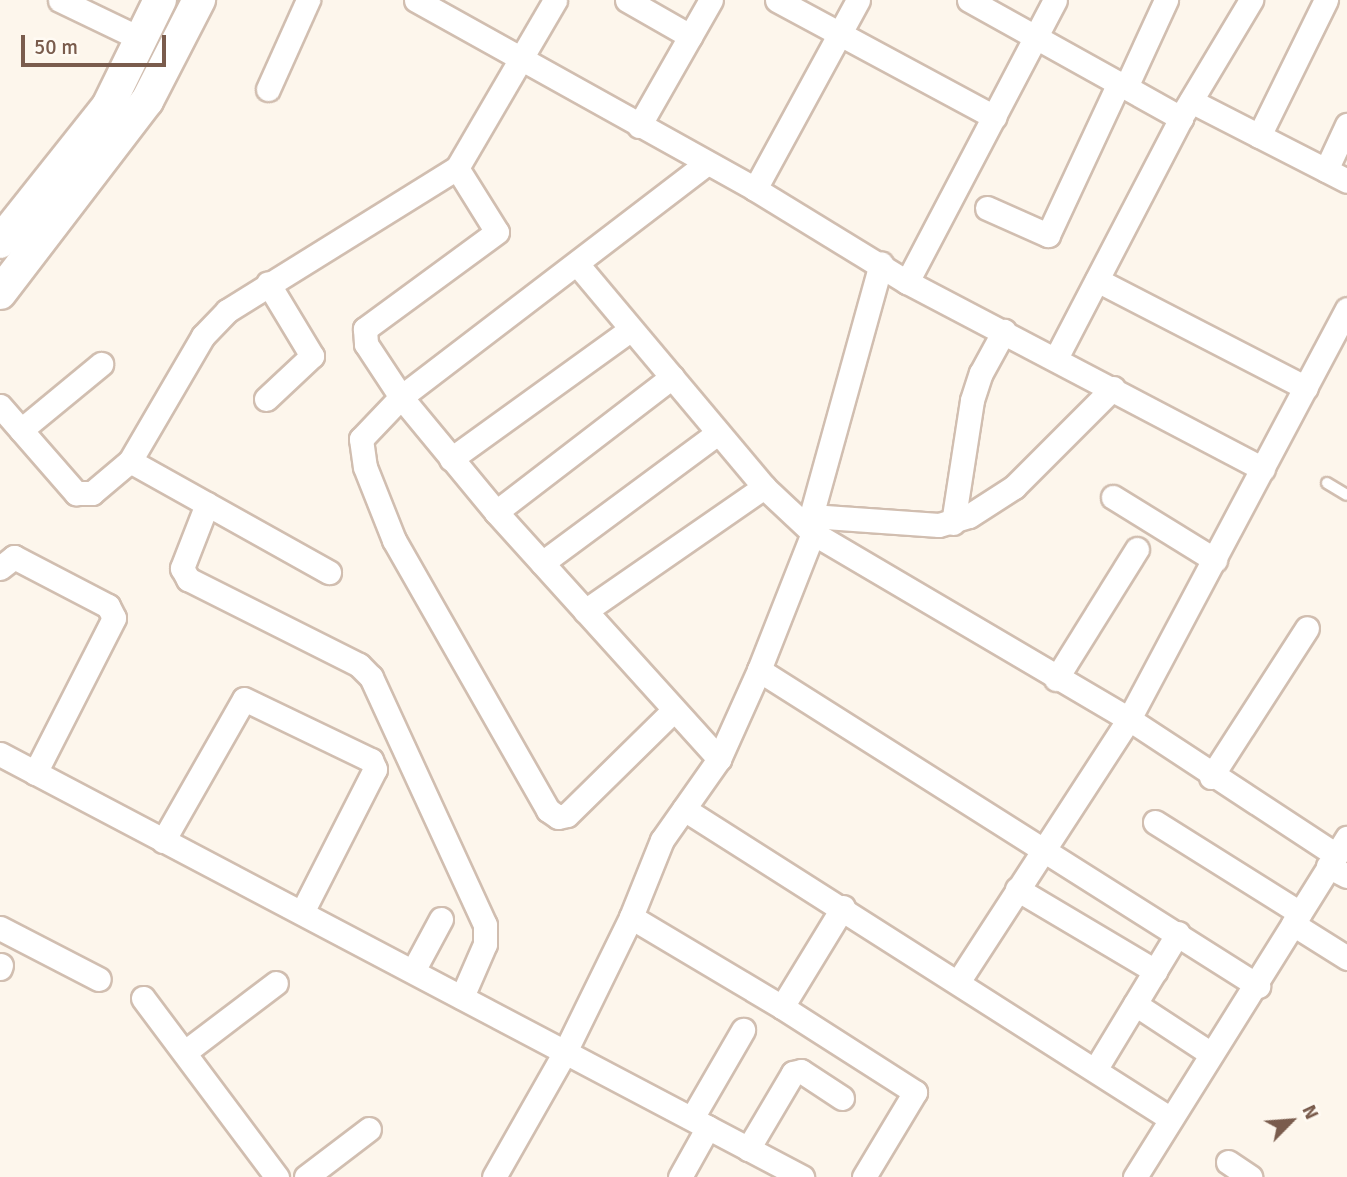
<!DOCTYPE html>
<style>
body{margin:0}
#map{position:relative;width:1347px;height:1177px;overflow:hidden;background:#fdf6ec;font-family:Signika,sans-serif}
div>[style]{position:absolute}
.roads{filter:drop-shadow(2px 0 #d1beb0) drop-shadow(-2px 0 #d1beb0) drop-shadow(0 2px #d1beb0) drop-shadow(0 -2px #d1beb0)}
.lane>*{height:10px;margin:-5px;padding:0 5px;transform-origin:5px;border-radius:5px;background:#fff}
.street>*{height:23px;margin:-11.5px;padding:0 11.5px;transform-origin:11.5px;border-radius:11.5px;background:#fff}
.secondary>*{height:32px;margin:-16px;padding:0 16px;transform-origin:16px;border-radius:16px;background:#fff}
span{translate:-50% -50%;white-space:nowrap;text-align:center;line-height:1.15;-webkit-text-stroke:5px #fffaf3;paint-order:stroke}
.north{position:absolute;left:1256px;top:1086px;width:70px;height:70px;-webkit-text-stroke:5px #fffaf3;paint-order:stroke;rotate:65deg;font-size:19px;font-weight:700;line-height:28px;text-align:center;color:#7a5c4d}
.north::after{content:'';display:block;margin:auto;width:24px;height:32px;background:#7a5c4d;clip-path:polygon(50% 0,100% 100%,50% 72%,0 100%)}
.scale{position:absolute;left:21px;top:35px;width:145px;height:32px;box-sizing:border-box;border:4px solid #7a5c4d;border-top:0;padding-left:9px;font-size:21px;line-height:24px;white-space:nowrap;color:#7a5c4d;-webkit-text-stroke:5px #fffaf3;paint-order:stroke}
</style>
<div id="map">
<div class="roads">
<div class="lane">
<div style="left:1327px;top:483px;width:23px;rotate:31deg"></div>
</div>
<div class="street">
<div style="left:60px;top:0;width:92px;rotate:25.7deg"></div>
<div style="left:416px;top:0;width:388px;rotate:29.1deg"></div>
<div style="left:755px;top:189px;width:178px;rotate:31.5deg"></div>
<div style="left:907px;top:282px;width:402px;rotate:27.7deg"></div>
<div style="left:627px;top:0;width:73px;rotate:29.7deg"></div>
<div style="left:777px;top:0;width:247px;rotate:28.3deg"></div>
<div style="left:969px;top:0;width:243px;rotate:29.1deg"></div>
<div style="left:1181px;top:118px;width:271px;rotate:117.5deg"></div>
<div style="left:1126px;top:87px;width:96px;rotate:-65.3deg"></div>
<div style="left:268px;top:89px;width:98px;rotate:-65.8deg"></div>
<div style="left:1191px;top:101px;width:175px;rotate:27.1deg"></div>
<div style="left:1184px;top:112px;width:131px;rotate:-59.1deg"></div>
<div style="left:639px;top:126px;width:145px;rotate:-60.3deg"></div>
<div style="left:1259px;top:136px;width:152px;rotate:-63.8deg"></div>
<div style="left:707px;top:163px;width:385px;rotate:142.6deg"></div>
<div style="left:401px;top:397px;width:149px;rotate:50.4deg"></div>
<div style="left:496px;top:512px;width:333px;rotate:47.9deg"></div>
<div style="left:457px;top:168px;width:75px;rotate:58deg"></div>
<div style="left:497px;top:232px;width:164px;rotate:143.7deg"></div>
<div style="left:365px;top:329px;width:15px;rotate:86deg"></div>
<div style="left:366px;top:344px;width:64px;rotate:56.6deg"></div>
<div style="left:401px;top:397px;width:58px;rotate:133.6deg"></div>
<div style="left:361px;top:439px;width:28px;rotate:82deg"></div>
<div style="left:365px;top:467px;width:79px;rotate:68.3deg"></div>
<div style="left:394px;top:540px;width:311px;rotate:60.3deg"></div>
<div style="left:548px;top:810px;width:12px;rotate:35deg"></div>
<div style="left:558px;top:817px;width:9px;rotate:-13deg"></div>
<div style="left:567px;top:815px;width:148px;rotate:-44.5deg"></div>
<div style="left:1326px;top:170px;width:50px;rotate:-65deg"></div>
<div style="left:755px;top:189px;width:215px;rotate:-61.4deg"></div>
<div style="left:987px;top:208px;width:67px;rotate:23.9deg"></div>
<div style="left:1048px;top:235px;width:168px;rotate:-65deg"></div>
<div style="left:577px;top:264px;width:291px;rotate:50deg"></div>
<div style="left:764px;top:487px;width:67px;rotate:43.2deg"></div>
<div style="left:813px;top:533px;width:367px;rotate:30.5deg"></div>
<div style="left:1129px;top:719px;width:248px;rotate:33.3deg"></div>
<div style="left:1097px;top:280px;width:235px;rotate:27.3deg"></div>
<div style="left:907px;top:282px;width:318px;rotate:-62.3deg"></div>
<div style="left:266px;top:399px;width:63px;rotate:-43.1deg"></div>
<div style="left:312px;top:356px;width:85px;rotate:-121.1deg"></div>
<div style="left:0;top:406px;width:116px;rotate:48.9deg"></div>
<div style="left:76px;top:493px;width:16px"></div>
<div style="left:92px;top:493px;width:50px;rotate:-40.1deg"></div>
<div style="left:130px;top:461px;width:145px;rotate:-59.7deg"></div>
<div style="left:203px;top:336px;width:35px;rotate:-46deg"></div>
<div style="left:227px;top:311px;width:271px;rotate:-31.9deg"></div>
<div style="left:457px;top:168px;width:194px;rotate:-59.7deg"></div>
<div style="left:21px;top:430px;width:104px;rotate:-39.5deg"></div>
<div style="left:451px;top:459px;width:222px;rotate:-35.8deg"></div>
<div style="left:130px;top:461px;width:228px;rotate:29.2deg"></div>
<div style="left:1113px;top:497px;width:120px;rotate:31.7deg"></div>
<div style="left:207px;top:504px;width:69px;rotate:111.3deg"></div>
<div style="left:182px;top:568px;width:13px;rotate:61deg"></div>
<div style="left:188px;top:579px;width:191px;rotate:26.7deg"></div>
<div style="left:359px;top:665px;width:17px;rotate:45deg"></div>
<div style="left:371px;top:677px;width:273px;rotate:65.3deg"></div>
<div style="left:485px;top:925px;width:19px;rotate:90deg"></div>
<div style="left:485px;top:944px;width:58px;rotate:113.5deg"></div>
<div style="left:496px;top:512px;width:222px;rotate:-37.5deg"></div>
<div style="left:811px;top:516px;width:128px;rotate:4deg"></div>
<div style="left:939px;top:525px;width:31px;rotate:-17deg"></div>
<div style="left:969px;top:516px;width:54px;rotate:-32.8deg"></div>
<div style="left:1014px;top:487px;width:140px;rotate:-45deg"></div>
<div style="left:953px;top:523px;width:124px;rotate:-81.2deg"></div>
<div style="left:972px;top:400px;width:28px;rotate:-72deg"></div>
<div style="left:981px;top:373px;width:48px;rotate:-61.3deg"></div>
<div style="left:542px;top:563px;width:219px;rotate:-36.5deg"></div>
<div style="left:0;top:568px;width:18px;rotate:-38deg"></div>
<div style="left:14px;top:557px;width:106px;rotate:27.5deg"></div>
<div style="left:108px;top:606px;width:13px;rotate:63deg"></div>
<div style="left:114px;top:618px;width:174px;rotate:117deg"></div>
<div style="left:585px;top:611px;width:218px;rotate:-34.7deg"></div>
<div style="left:759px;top:670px;width:591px;rotate:32.34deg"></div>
<div style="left:1056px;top:679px;width:153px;rotate:-58.1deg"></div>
<div style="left:0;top:754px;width:907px;rotate:27.81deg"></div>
<div style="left:1211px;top:777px;width:177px;rotate:-57.2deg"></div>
<div style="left:684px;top:809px;width:577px;rotate:32.48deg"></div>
<div style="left:1155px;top:822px;width:171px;rotate:32.1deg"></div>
<div style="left:163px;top:841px;width:163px;rotate:-60.3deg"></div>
<div style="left:244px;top:699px;width:141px;rotate:25.7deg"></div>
<div style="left:371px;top:760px;width:10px;rotate:66deg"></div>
<div style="left:375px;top:769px;width:161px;rotate:117deg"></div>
<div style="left:1328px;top:866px;width:21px;rotate:28deg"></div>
<div style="left:1017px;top:889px;width:161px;rotate:30.7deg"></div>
<div style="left:843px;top:907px;width:117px;rotate:121.4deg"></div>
<div style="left:782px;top:1007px;width:158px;rotate:32.6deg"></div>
<div style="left:915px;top:1092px;width:99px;rotate:121deg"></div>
<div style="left:631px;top:917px;width:176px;rotate:30.8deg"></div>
<div style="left:1293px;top:924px;width:64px;rotate:32.2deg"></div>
<div style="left:0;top:928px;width:111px;rotate:27.3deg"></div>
<div style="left:0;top:968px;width:3px;rotate:-72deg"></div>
<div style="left:413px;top:971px;width:59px;rotate:-61.7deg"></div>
<div style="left:958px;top:982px;width:314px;rotate:-57deg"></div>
<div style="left:1129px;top:719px;width:464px;rotate:-62deg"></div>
<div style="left:143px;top:998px;width:224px;rotate:53.2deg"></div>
<div style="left:1135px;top:1004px;width:91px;rotate:33.3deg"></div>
<div style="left:185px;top:1052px;width:114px;rotate:-37.2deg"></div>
<div style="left:1095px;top:1070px;width:160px;rotate:-58.8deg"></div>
<div style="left:692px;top:1118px;width:102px;rotate:-59.9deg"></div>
<div style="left:748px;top:1149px;width:88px;rotate:-59.4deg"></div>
<div style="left:793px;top:1073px;width:8px;rotate:-14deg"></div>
<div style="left:801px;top:1071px;width:49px;rotate:33.4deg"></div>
<div style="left:1228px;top:1162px;width:27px;rotate:34deg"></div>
<div style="left:306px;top:1177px;width:79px;rotate:-37.3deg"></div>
<div style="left:494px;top:1177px;width:144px;rotate:-60.4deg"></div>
<div style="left:565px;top:1052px;width:150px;rotate:-63.9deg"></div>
<div style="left:631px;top:917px;width:83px;rotate:-68.1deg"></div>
<div style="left:662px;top:840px;width:99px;rotate:-54.9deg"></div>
<div style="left:719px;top:759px;width:98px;rotate:-65.8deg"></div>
<div style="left:759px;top:670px;width:147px;rotate:-68.5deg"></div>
<div style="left:813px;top:533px;width:17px;rotate:-97deg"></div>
<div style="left:811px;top:516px;width:262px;rotate:-74.5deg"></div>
<div style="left:680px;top:1177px;width:57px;rotate:-60.8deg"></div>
<div style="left:1135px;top:1177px;width:400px;rotate:-58deg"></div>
</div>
<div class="secondary">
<div style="left:0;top:242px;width:174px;rotate:-51.5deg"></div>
<div style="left:108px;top:106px;width:118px;rotate:-63.9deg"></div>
<div style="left:0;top:293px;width:242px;rotate:-52.6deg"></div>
<div style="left:147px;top:101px;width:114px;rotate:-62.8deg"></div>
</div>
</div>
<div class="north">N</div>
<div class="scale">50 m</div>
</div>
